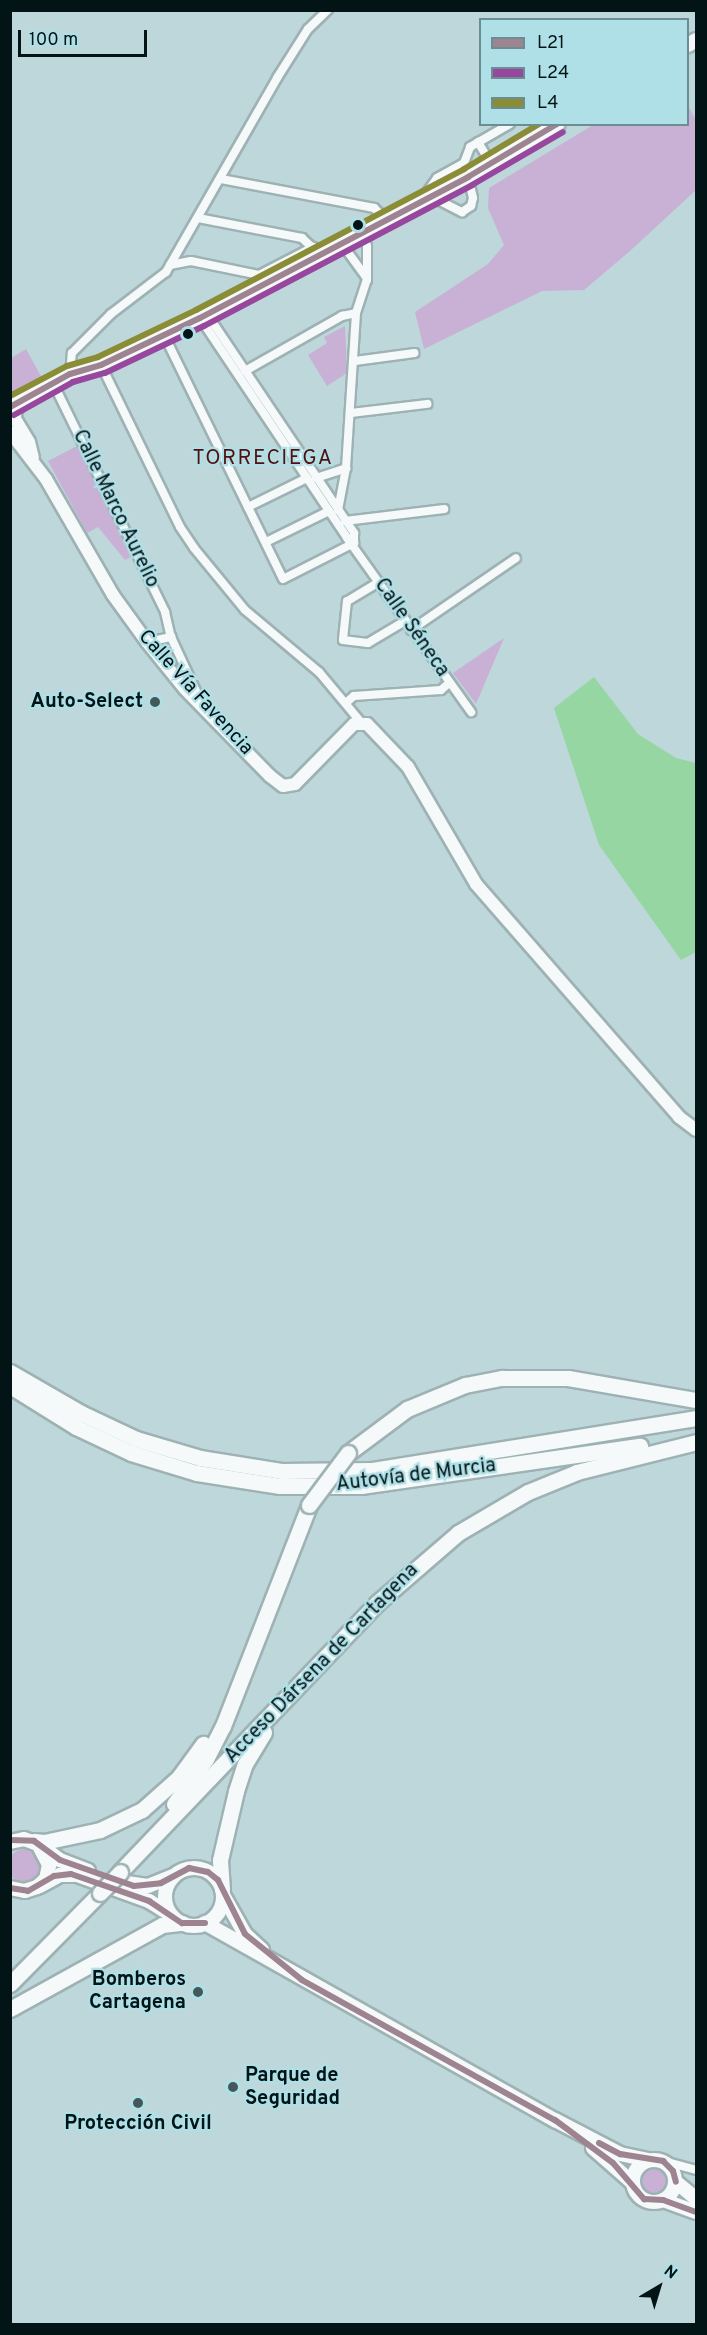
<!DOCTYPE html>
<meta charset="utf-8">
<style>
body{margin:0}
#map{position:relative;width:707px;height:2335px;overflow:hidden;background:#bdd7da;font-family:Overpass,sans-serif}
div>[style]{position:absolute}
.green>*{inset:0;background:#c9b1d6}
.round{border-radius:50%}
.water>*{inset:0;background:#95d6a3}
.roads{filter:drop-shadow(2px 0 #9eb2b4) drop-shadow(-2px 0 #9eb2b4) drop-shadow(0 2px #9eb2b4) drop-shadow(0 -2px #9eb2b4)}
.street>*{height:8px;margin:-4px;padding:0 4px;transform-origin:4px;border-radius:4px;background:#f5f9f9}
.secondary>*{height:12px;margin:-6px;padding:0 6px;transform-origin:6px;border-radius:6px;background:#f5f9f9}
.primary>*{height:14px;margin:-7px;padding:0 7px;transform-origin:7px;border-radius:7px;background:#f5f9f9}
.primary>.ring{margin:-7px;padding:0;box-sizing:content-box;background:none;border:14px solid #f5f9f9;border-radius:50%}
.highway>*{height:15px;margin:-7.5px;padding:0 7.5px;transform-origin:7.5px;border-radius:7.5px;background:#f5f9f9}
.bridges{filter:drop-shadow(2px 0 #9eb2b4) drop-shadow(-2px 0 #9eb2b4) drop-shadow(0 2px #9eb2b4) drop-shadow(0 -2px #9eb2b4)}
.highway-bridge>*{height:15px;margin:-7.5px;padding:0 7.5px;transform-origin:7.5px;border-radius:7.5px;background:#f5f9f9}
.bus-1>*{height:6px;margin:-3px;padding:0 3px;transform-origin:3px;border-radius:3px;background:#9e8491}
.bus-2>*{height:6px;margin:-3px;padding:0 3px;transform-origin:3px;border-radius:3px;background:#97479d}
.bus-3>*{height:6px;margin:-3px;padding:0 3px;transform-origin:3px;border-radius:3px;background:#8b8c36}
.dots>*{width:16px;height:16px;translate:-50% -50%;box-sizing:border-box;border:3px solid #b0e0e7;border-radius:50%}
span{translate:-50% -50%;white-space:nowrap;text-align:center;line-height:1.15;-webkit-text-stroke:4.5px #b0e0e7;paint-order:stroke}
.street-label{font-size:20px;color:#031417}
.poi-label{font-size:20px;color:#031417;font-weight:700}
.right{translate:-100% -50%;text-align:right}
.left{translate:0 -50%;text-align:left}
.neighbourhood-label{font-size:21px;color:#530f0e;letter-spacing:1.5px}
.frame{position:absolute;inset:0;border:12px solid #031417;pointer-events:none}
.legend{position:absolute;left:479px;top:18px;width:210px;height:108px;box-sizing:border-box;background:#b0e0e7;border:2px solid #6b8e94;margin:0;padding:8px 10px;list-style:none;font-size:18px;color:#031417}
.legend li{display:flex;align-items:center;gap:12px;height:30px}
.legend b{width:30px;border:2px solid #6b8e94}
.north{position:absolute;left:629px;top:2257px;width:60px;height:60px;-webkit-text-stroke:4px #b0e0e7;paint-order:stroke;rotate:38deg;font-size:16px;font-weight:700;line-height:24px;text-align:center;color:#031417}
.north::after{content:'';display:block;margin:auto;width:21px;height:27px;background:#031417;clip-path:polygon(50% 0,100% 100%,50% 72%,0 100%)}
.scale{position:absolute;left:18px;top:30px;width:129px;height:27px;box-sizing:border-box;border:3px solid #031417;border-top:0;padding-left:8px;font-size:18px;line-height:21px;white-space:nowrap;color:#031417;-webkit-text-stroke:4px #b0e0e7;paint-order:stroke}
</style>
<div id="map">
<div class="green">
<div style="clip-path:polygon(688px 106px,696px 120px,696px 190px,630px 251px,584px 290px,542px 291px,424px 349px,415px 312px,488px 264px,504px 245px,488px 208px,489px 188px,593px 125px,688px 124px)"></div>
<div style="clip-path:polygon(345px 326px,347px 373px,327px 386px,308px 355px,327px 343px,324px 337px)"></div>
<div style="clip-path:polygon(26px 349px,42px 378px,11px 396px,11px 358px)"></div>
<div style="clip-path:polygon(77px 446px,131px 557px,125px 560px,98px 527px,87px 533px,48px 461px)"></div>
<div style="clip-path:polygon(504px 638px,476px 704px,453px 673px)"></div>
<div class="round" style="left:8px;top:1849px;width:34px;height:34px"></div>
<div class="round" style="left:640px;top:2167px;width:28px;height:28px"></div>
</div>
<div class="water">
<div style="clip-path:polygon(594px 677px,638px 734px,676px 758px,696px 763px,696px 952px,681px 960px,599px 845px,554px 708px)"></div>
</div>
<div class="roads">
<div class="street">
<div style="left:478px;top:142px;width:26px;rotate:59deg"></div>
<div style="left:221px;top:179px;width:156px;rotate:10.7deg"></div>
<div style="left:374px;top:208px;width:18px;rotate:43deg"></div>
<div style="left:432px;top:197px;width:34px;rotate:27deg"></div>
<div style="left:462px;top:212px;width:11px;rotate:-34deg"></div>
<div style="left:471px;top:206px;width:8px;rotate:-76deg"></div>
<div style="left:473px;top:198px;width:22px;rotate:-103deg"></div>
<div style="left:422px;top:199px;width:26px;rotate:-54deg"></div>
<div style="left:437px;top:178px;width:31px;rotate:-29deg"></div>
<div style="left:464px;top:163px;width:17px;rotate:-69deg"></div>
<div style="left:470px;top:147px;width:46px;rotate:-29.9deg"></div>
<div style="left:198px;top:218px;width:106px;rotate:10.9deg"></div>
<div style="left:302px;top:238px;width:19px;rotate:43deg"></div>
<div style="left:342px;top:244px;width:41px;rotate:54deg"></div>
<div style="left:170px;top:265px;width:21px;rotate:-11deg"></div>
<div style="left:191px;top:261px;width:69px;rotate:11.6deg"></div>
<div style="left:259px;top:275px;width:61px;rotate:-27.4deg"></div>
<div style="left:207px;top:314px;width:264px;rotate:56.1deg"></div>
<div style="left:354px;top:533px;width:10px;rotate:90deg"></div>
<div style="left:200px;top:318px;width:265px;rotate:56.2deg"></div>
<div style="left:347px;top:538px;width:214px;rotate:54.5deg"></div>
<div style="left:164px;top:335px;width:271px;rotate:64deg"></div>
<div style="left:283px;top:579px;width:80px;rotate:-26.9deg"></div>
<div style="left:355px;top:361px;width:60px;rotate:-7.7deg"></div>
<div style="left:101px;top:365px;width:180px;rotate:64deg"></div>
<div style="left:180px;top:527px;width:25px;rotate:56deg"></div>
<div style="left:194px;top:548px;width:80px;rotate:50.6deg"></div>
<div style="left:245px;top:610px;width:97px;rotate:40deg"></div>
<div style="left:319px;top:672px;width:64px;rotate:50.1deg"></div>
<div style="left:245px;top:371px;width:112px;rotate:-29.6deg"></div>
<div style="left:342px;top:316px;width:14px;rotate:-12deg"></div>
<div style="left:70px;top:374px;width:21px;rotate:-85deg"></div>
<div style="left:72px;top:353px;width:55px;rotate:-45deg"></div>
<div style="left:111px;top:314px;width:69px;rotate:-37.4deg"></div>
<div style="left:166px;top:272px;width:224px;rotate:-60.2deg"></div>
<div style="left:277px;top:78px;width:58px;rotate:-57.7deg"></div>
<div style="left:308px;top:29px;width:28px;rotate:-44deg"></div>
<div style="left:53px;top:383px;width:255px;rotate:63.9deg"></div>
<div style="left:165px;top:612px;width:26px;rotate:77deg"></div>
<div style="left:351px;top:413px;width:77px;rotate:-6.8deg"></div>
<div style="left:316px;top:478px;width:32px;rotate:-18deg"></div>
<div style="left:248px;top:507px;width:66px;rotate:-26.2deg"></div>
<div style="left:338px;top:510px;width:43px;rotate:-79.2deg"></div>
<div style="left:346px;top:468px;width:155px;rotate:-86.3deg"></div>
<div style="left:356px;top:313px;width:35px;rotate:-72deg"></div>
<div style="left:367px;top:280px;width:34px;rotate:-90deg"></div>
<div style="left:367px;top:246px;width:14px;rotate:-111deg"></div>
<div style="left:345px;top:521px;width:100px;rotate:-6.9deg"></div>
<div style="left:266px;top:542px;width:70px;rotate:-26.2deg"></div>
<div style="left:379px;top:582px;width:37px;rotate:149deg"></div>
<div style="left:347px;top:601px;width:39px;rotate:96deg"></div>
<div style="left:343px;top:640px;width:25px;rotate:7deg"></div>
<div style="left:368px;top:643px;width:43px;rotate:-30.7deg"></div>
<div style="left:411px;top:630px;width:127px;rotate:-34.4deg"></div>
<div style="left:147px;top:642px;width:25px;rotate:-12deg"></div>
<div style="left:171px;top:637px;width:72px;rotate:65.2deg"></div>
<div style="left:347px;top:702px;width:9px;rotate:-41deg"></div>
<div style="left:354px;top:696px;width:87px;rotate:-3.9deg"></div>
<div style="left:441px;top:690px;width:11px;rotate:-41deg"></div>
<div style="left:663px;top:2161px;width:34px;rotate:15deg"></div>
</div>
<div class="secondary">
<div style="left:19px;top:402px;width:16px;rotate:108deg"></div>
<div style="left:14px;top:417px;width:29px;rotate:59deg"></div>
<div style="left:29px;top:442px;width:16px;rotate:76deg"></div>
<div style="left:10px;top:432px;width:59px;rotate:52.5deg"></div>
<div style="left:46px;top:479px;width:134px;rotate:60deg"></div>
<div style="left:113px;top:595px;width:58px;rotate:54.1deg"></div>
<div style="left:147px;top:642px;width:60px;rotate:51deg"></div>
<div style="left:185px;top:689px;width:122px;rotate:45.7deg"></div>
<div style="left:270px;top:776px;width:16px;rotate:38deg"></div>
<div style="left:283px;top:786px;width:12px;rotate:-9deg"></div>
<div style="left:295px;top:784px;width:84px;rotate:-45.5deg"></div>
<div style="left:354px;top:724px;width:13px"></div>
<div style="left:367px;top:724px;width:59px;rotate:46.4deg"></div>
<div style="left:408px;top:767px;width:135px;rotate:59.8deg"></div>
<div style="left:476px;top:884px;width:309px;rotate:48.9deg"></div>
<div style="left:679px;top:1117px;width:21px;rotate:37deg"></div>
</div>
<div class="primary">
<div style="left:688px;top:45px;width:9px;rotate:-32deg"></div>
<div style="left:10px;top:407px;width:68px;rotate:-28.8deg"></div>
<div style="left:70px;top:374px;width:32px;rotate:-16deg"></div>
<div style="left:101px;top:365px;width:110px;rotate:-25.4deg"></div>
<div style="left:200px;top:318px;width:303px;rotate:-27.7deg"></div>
<div style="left:468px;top:177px;width:104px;rotate:-30.5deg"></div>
<div style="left:10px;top:1842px;width:14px;rotate:-12deg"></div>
<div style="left:24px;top:1839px;width:15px;rotate:20deg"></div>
<div style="left:38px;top:1844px;width:24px;rotate:62deg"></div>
<div style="left:49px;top:1865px;width:14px;rotate:102deg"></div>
<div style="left:46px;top:1879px;width:12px;rotate:138deg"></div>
<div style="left:37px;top:1887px;width:13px;rotate:162deg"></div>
<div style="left:25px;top:1891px;width:15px;rotate:-169deg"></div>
<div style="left:44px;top:1848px;width:20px;rotate:37deg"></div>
<div style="left:60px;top:1860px;width:30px;rotate:21deg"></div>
<div class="ring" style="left:165px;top:1868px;width:44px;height:44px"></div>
<div style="left:120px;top:1882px;width:28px;rotate:8deg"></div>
<div style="left:148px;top:1886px;width:27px;rotate:-22deg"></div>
<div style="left:40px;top:1886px;width:23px;rotate:-29deg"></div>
<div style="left:60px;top:1875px;width:17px"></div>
<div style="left:77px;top:1875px;width:77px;rotate:19.9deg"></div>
<div style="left:149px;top:1901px;width:25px;rotate:32deg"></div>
<div style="left:223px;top:1895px;width:45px;rotate:60.6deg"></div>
<div style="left:245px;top:1934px;width:23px;rotate:43deg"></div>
<div style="left:205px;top:1923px;width:402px;rotate:29.4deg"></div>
<div style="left:555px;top:2120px;width:73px;rotate:27.6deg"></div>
<div style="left:620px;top:2154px;width:29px;rotate:12deg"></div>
<div style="left:593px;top:2148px;width:53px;rotate:41.2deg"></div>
<div class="ring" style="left:633px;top:2160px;width:28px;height:28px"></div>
<div style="left:676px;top:2182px;width:26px;rotate:40deg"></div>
<div style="left:663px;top:2200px;width:35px;rotate:20deg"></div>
</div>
<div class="highway">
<div style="left:10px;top:1372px;width:82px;rotate:30deg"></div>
<div style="left:81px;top:1413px;width:61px;rotate:25.3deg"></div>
<div style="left:136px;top:1439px;width:67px;rotate:16.5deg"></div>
<div style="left:200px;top:1458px;width:82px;rotate:9.1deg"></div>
<div style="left:281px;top:1471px;width:91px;rotate:-0.6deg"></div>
<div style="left:372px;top:1470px;width:328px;rotate:-9.1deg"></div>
<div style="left:10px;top:1386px;width:78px;rotate:31.8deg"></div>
<div style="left:76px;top:1427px;width:61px;rotate:25.3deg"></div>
<div style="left:131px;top:1453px;width:69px;rotate:16.9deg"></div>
<div style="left:197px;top:1473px;width:84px;rotate:8.9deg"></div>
<div style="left:280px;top:1486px;width:81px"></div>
<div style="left:361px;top:1486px;width:282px;rotate:-8.2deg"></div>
<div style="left:348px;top:1453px;width:74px;rotate:-36.7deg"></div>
<div style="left:407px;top:1409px;width:63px;rotate:-22.5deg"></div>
<div style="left:465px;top:1385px;width:38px;rotate:-11deg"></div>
<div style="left:502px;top:1378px;width:66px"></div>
<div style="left:568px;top:1378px;width:130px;rotate:9.8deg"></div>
<div style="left:174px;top:1804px;width:55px;rotate:-54.6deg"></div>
<div style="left:206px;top:1759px;width:37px;rotate:-63deg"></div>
<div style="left:223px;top:1726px;width:237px;rotate:-68.7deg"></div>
<div style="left:34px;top:1841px;width:10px;rotate:6deg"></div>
<div style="left:44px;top:1842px;width:57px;rotate:-12.1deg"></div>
<div style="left:100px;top:1830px;width:47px;rotate:-25.5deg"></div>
<div style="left:142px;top:1810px;width:50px;rotate:-41.7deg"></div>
<div style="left:179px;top:1777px;width:41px;rotate:-54deg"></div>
<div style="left:120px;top:1872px;width:372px;rotate:-46.3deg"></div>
<div style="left:377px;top:1603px;width:107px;rotate:-40.8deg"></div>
<div style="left:458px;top:1533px;width:81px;rotate:-30.4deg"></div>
<div style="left:528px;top:1492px;width:53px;rotate:-22.2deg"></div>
<div style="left:577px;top:1472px;width:123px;rotate:-14.1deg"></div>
<div style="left:222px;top:1889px;width:29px;rotate:-94deg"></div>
<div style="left:220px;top:1860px;width:71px;rotate:-76.9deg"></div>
<div style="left:236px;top:1791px;width:28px;rotate:-72deg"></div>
<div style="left:245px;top:1764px;width:37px;rotate:-59deg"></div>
<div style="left:10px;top:1984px;width:128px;rotate:-45.3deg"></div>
<div style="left:10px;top:2009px;width:174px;rotate:-28.9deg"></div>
<div style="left:162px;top:1925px;width:20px;rotate:-6deg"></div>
</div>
</div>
<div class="bridges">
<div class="highway-bridge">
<div style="left:309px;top:1505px;width:65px;rotate:-53.1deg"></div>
<div style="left:100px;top:1893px;width:29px;rotate:-46deg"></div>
</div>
</div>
<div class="bus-1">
<div style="left:10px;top:407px;width:68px;rotate:-28.8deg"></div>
<div style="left:70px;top:374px;width:32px;rotate:-16deg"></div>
<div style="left:101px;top:365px;width:110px;rotate:-25.4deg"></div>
<div style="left:200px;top:318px;width:303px;rotate:-27.7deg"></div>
<div style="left:468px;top:177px;width:104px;rotate:-30.8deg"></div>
<div style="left:10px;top:1840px;width:24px;rotate:2deg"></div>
<div style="left:34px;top:1841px;width:32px;rotate:36deg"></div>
<div style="left:60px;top:1860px;width:78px;rotate:19.4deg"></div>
<div style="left:134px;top:1886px;width:27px;rotate:-6deg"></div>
<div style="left:161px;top:1883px;width:32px;rotate:-28deg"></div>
<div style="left:189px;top:1868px;width:19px;rotate:12deg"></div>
<div style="left:208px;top:1872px;width:13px;rotate:39deg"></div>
<div style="left:218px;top:1880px;width:60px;rotate:63.4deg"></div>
<div style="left:245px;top:1934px;width:73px;rotate:38.9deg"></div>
<div style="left:302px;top:1980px;width:289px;rotate:29deg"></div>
<div style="left:555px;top:2120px;width:72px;rotate:36.6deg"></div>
<div style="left:613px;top:2163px;width:48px;rotate:49.3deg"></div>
<div style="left:644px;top:2199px;width:19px;rotate:3deg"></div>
<div style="left:663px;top:2200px;width:35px;rotate:20deg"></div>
<div style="left:10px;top:1888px;width:18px;rotate:9deg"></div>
<div style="left:28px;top:1891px;width:30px;rotate:-30deg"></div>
<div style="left:54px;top:1876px;width:17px;rotate:-7deg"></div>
<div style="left:71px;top:1874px;width:83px;rotate:19.1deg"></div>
<div style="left:149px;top:1901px;width:40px;rotate:34deg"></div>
<div style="left:182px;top:1923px;width:23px"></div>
<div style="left:599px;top:2143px;width:24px;rotate:28deg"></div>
<div style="left:620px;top:2154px;width:44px;rotate:9.2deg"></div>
<div style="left:663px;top:2161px;width:14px;rotate:45deg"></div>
<div style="left:673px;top:2171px;width:11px;rotate:75deg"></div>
</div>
<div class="bus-2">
<div style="left:14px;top:415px;width:68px;rotate:-29.2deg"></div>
<div style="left:73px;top:382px;width:33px;rotate:-16deg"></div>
<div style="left:105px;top:373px;width:110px;rotate:-25.4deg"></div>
<div style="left:204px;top:326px;width:303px;rotate:-27.7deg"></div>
<div style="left:472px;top:185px;width:105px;rotate:-30.2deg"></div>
</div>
<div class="bus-3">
<div style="left:10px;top:396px;width:64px;rotate:-27.8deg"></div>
<div style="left:67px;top:366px;width:32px;rotate:-16deg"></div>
<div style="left:98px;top:357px;width:109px;rotate:-25.6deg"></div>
<div style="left:196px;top:310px;width:303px;rotate:-27.7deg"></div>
<div style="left:464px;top:169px;width:87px;rotate:-31deg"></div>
</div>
<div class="dots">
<div style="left:358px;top:225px;background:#031417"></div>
<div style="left:188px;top:334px;background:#031417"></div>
<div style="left:155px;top:702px;background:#44585b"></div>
<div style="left:198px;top:1992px;background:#44585b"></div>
<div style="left:233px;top:2087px;background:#44585b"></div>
<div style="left:138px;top:2103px;background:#44585b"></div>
</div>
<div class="street-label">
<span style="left:115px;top:509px;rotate:64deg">Calle Marco Aurelio</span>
<span style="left:411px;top:628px;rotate:55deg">Calle Séneca</span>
<span style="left:195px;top:693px;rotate:48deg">Calle Vía Favencia</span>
<span style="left:416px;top:1476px;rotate:-7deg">Autovía de Murcia</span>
<span style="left:322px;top:1664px;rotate:-46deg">Acceso Dársena de Cartagena</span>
</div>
<div class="poi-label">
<span class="right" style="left:143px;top:702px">Auto-Select</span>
<span class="right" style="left:186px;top:1992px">Bomberos<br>Cartagena</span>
<span class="left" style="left:245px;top:2088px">Parque de<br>Seguridad</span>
<span style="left:138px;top:2124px">Protección Civil</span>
</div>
<div class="neighbourhood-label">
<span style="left:263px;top:459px">TORRECIEGA</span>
</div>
<div class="frame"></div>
<ul class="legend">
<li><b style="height:8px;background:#9e8491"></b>L21</li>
<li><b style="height:8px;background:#97479d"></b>L24</li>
<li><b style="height:8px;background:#8b8c36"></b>L4</li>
</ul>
<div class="north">N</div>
<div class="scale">100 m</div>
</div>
